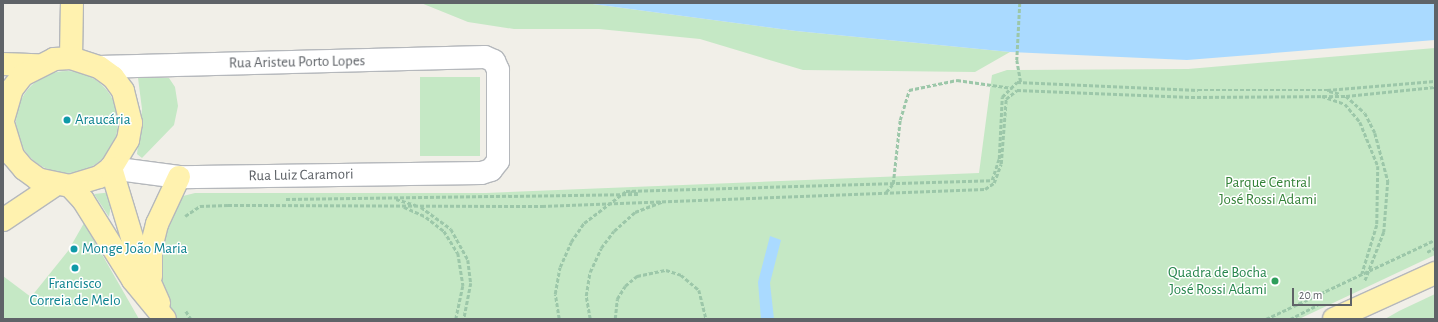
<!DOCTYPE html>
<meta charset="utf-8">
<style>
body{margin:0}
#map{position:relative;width:1438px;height:322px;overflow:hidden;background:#f1efe8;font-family:"Alegreya Sans",sans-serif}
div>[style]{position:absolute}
.green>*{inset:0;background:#c5e8c5;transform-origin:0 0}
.round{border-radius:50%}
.water>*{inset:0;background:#aadaff}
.path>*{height:2.5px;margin-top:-1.25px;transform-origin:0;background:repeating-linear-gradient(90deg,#9cc7a9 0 4px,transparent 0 6px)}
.roads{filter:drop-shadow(1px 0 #b5b8bc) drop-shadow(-1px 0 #b5b8bc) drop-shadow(0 1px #b5b8bc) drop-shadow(0 -1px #b5b8bc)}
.minor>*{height:22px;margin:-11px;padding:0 11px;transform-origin:11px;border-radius:11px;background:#fff}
.major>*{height:22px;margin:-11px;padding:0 11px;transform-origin:11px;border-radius:11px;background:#fff2af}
.dots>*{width:11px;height:11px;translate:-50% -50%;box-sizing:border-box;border:2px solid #fff;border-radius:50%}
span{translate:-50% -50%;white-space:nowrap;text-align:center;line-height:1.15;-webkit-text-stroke:3px #fff;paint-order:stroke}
.street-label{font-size:15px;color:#5f6368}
.culture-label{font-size:15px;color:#0d838f}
.left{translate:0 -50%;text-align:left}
.park-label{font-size:15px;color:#348238}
.leisure-label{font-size:15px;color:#27864d}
.right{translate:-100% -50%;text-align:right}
.frame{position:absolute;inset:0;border:4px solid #5f6368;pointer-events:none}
.scale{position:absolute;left:1292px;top:288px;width:60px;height:18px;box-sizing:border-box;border:2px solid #5f6368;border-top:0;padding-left:5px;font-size:12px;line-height:14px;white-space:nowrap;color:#5f6368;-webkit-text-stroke:3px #fff;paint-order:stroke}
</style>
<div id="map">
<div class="green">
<div style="clip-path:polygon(421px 3px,585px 3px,796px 31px,1010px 52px,975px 72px,803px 70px,700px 39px,599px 29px,514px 29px,468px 22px)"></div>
<div style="clip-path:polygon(1435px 48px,1435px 255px,1299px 319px,173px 319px,160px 292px,161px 234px,174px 206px,183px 196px,195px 193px,486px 193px,979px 173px,992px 75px,1007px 70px,1188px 69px)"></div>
<div class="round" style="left:16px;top:71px;width:102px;height:102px"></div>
<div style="left:420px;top:77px;width:60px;height:79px"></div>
<div style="clip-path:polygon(138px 78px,169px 78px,175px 87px,178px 106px,174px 125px,142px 158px,137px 154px,142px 109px)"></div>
<div style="clip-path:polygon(113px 192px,109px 217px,94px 194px)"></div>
<div style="clip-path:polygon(84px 223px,139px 319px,3px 319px,3px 276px,31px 297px,68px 251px)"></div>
<div style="clip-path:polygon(1435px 294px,1435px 319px,1385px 319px,1399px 311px)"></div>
</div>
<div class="water">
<div style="clip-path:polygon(585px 3px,1435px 3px,1435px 40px,1187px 60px,1010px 52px,796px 31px)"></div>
<div style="clip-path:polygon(770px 236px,781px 240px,770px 283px,774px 319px,761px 319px,758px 282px)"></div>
</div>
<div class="path">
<div style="left:1020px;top:3px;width:57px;rotate:93deg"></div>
<div style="left:1017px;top:60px;width:22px;rotate:80deg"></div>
<div style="left:1329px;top:91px;width:12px;rotate:14deg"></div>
<div style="left:1322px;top:96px;width:24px;rotate:19deg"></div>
<div style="left:1345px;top:104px;width:23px;rotate:50deg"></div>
<div style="left:1360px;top:122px;width:48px;rotate:67.8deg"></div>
<div style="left:1378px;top:166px;width:59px;rotate:91deg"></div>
<div style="left:1377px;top:225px;width:51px;rotate:107deg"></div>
<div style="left:1346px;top:96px;width:25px;rotate:42deg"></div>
<div style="left:1365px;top:113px;width:22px;rotate:63deg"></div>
<div style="left:1375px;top:133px;width:50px;rotate:74.8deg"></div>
<div style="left:1388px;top:181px;width:51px;rotate:94.5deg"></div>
<div style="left:1384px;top:232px;width:53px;rotate:111.2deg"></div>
<div style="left:886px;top:192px;width:11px;rotate:-49deg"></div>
<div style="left:893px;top:184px;width:64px;rotate:-83.8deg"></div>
<div style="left:900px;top:120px;width:31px;rotate:-73deg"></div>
<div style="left:909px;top:90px;width:49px;rotate:-11.8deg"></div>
<div style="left:957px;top:80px;width:56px;rotate:8.3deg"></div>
<div style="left:286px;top:199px;width:352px;rotate:-0.8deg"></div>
<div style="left:638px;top:194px;width:8px;rotate:-166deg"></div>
<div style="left:396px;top:199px;width:21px;rotate:17deg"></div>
<div style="left:404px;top:207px;width:24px;rotate:24deg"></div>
<div style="left:426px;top:217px;width:23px;rotate:38deg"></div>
<div style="left:444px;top:231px;width:26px;rotate:58deg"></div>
<div style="left:458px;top:253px;width:33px;rotate:81deg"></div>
<div style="left:463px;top:286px;width:34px;rotate:102deg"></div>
<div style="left:421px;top:207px;width:37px;rotate:36deg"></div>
<div style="left:451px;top:229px;width:35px;rotate:61deg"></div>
<div style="left:468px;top:260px;width:23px;rotate:83deg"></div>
<div style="left:471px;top:283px;width:37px;rotate:101deg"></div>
<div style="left:185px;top:216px;width:18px;rotate:-34deg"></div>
<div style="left:200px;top:206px;width:28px;rotate:-2deg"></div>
<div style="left:228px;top:205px;width:314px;rotate:0.2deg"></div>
<div style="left:542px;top:206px;width:443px;rotate:-2.2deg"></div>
<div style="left:985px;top:189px;width:11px;rotate:-34deg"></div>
<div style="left:994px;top:183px;width:20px;rotate:-70deg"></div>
<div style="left:1001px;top:164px;width:65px;rotate:-85.6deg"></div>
<div style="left:1006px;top:99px;width:14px;rotate:-39deg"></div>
<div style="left:1017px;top:90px;width:174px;rotate:2.3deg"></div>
<div style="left:1191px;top:97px;width:155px;rotate:-0.4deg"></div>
<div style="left:1346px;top:96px;width:89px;rotate:-5.8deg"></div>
<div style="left:1427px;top:252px;width:9px;rotate:-27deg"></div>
<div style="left:186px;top:311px;width:9px;rotate:58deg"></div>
<div style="left:559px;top:319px;width:25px;rotate:-99deg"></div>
<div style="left:555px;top:294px;width:27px;rotate:-80deg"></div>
<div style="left:560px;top:267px;width:27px;rotate:-66deg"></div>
<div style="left:571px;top:242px;width:23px;rotate:-56deg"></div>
<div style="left:584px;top:223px;width:53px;rotate:-37.3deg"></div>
<div style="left:626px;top:191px;width:366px;rotate:-1.7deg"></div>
<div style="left:992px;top:180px;width:22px;rotate:-72deg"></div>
<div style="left:999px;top:159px;width:62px;rotate:-87.2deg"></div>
<div style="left:1002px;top:97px;width:21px;rotate:-45deg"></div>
<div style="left:1017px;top:82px;width:181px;rotate:2.5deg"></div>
<div style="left:1198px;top:90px;width:129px"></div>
<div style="left:1327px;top:90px;width:108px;rotate:-4.8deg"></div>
<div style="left:590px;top:319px;width:23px;rotate:-100deg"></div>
<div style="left:586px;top:296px;width:24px;rotate:-81deg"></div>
<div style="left:590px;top:272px;width:26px;rotate:-65deg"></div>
<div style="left:601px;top:248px;width:21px;rotate:-53deg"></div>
<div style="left:614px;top:231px;width:28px;rotate:-42deg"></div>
<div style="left:635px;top:212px;width:30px;rotate:-21deg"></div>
<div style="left:615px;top:319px;width:20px;rotate:-84deg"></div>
<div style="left:617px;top:299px;width:15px;rotate:-58deg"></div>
<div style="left:625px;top:286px;width:16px;rotate:-40deg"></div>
<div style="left:637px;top:276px;width:30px;rotate:-12deg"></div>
<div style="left:666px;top:270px;width:16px;rotate:18deg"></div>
<div style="left:681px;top:275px;width:23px;rotate:40deg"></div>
<div style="left:699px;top:290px;width:30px;rotate:76deg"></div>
<div style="left:1266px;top:319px;width:187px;rotate:-25.1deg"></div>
<div style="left:1290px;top:319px;width:31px;rotate:-27deg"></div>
</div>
<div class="roads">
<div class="minor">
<div style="left:99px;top:67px;width:386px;rotate:-1.5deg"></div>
<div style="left:485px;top:57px;width:10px;rotate:24deg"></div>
<div style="left:494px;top:61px;width:10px;rotate:66deg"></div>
<div style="left:498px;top:70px;width:91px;rotate:90deg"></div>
<div style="left:498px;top:161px;width:11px;rotate:128deg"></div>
<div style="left:491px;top:170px;width:10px;rotate:163deg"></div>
<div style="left:481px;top:173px;width:302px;rotate:179.2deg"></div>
<div style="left:179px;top:177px;width:69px;rotate:-172.5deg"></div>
</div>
<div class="major">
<div style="left:71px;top:58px;width:55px;rotate:-89deg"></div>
<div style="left:3px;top:64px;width:34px;rotate:2deg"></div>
<div style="left:3px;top:120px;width:32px;rotate:-74deg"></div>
<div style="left:12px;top:89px;width:18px;rotate:-52deg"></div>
<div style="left:23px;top:75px;width:35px;rotate:-27deg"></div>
<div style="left:54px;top:59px;width:17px;rotate:-3deg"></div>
<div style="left:71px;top:58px;width:29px;rotate:18deg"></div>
<div style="left:99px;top:67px;width:17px;rotate:36deg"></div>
<div style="left:113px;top:77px;width:17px;rotate:54deg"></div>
<div style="left:123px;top:91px;width:33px;rotate:76deg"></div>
<div style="left:131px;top:123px;width:17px;rotate:100deg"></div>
<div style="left:128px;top:140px;width:33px;rotate:121deg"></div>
<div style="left:111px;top:168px;width:15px;rotate:143deg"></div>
<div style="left:99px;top:177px;width:30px;rotate:163deg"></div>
<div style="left:70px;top:186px;width:33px;rotate:-168deg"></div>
<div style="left:38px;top:179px;width:17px;rotate:-144deg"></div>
<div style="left:24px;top:169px;width:17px;rotate:-130deg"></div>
<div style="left:13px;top:156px;width:34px;rotate:-107deg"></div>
<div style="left:111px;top:168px;width:87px;rotate:73.2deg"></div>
<div style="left:136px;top:251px;width:57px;rotate:66.1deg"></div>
<div style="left:70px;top:186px;width:19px;rotate:47deg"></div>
<div style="left:83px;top:200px;width:94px;rotate:58deg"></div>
<div style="left:133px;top:280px;width:50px;rotate:50.6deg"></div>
<div style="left:3px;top:220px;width:63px;rotate:-33.9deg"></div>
<div style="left:151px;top:276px;width:28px;rotate:-90deg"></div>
<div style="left:151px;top:248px;width:25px;rotate:-76deg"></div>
<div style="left:157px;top:224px;width:52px;rotate:-64.9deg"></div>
<div style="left:1334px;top:319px;width:111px;rotate:-24.5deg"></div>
</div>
</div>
<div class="dots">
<div style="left:67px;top:120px;background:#0f9aa8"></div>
<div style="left:74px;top:249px;background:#0f9aa8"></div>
<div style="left:75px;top:268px;background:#0f9aa8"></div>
<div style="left:1275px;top:281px;background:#2e9e5b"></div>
</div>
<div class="street-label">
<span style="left:297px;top:62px;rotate:-1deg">Rua Aristeu Porto Lopes</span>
<span style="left:301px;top:175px;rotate:-1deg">Rua Luiz Caramori</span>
</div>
<div class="culture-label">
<span class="left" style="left:75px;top:120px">Araucária</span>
<span class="left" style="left:82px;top:249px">Monge João Maria</span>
<span style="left:75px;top:292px">Francisco<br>Correia de Melo</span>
</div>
<div class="park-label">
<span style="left:1268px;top:191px">Parque Central<br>José Rossi Adami</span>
</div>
<div class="leisure-label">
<span class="right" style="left:1267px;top:281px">Quadra de Bocha<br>José Rossi Adami</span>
</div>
<div class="frame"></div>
<div class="scale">20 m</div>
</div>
